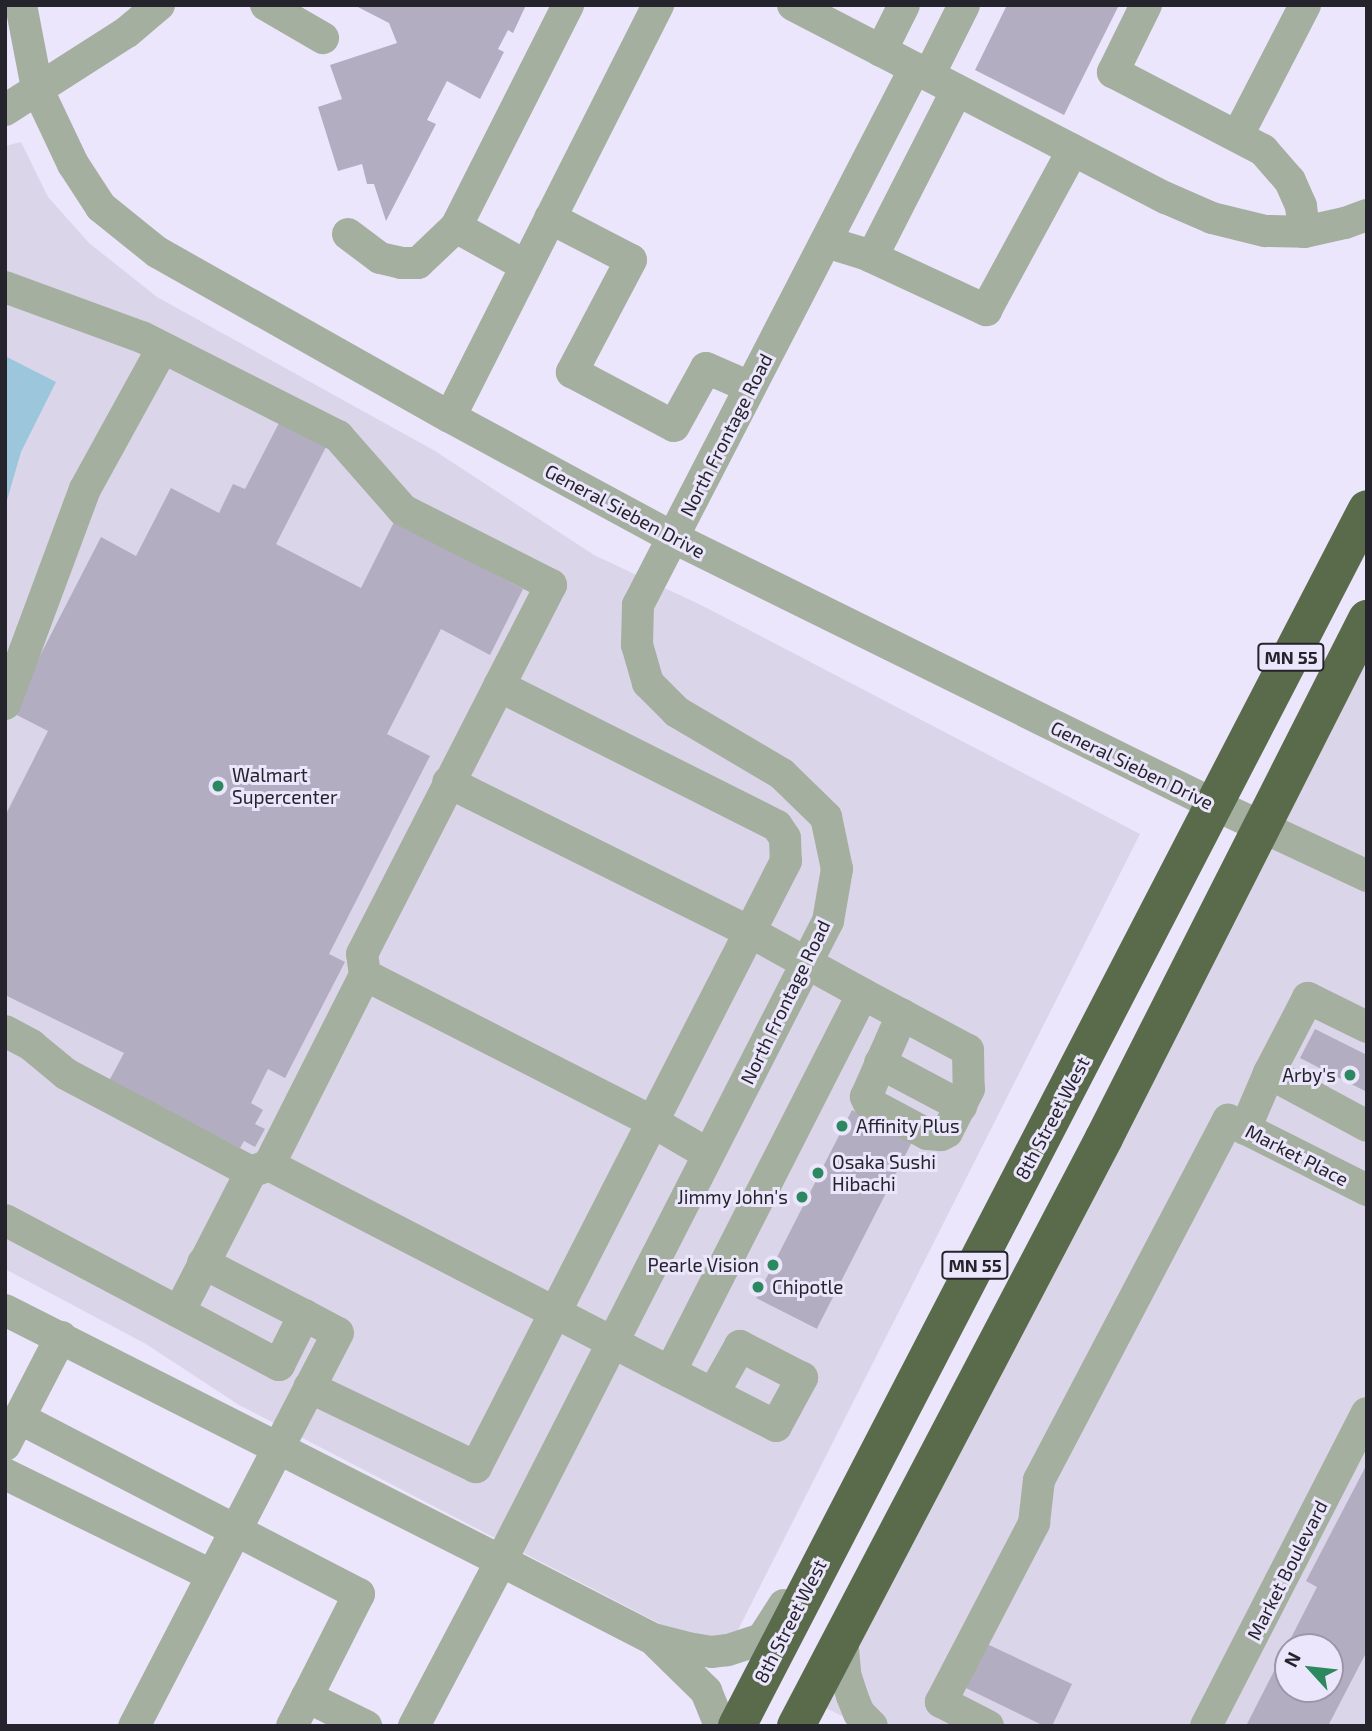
<!DOCTYPE html>
<style>
body{margin:0}
#map{position:relative;width:1372px;height:1731px;overflow:hidden;background:#ebe6fb;font-family:"Exo 2",sans-serif}
div>[style]{position:absolute}
.commercial>*{inset:0;background:#dbd5e9}
.water>*{inset:0;background:#9cc6db}
.building>*{inset:0;background:#b2adc1;transform-origin:0 0}
.minor>*{height:32px;margin:-16px;padding:0 16px;transform-origin:16px;border-radius:16px;background:#a5af9f}
.highway>*{height:38px;margin:-19px;padding:0 19px;transform-origin:19px;border-radius:19px;background:#596b4b}
.dots>*{width:19px;height:19px;translate:-50% -50%;box-sizing:border-box;border:4px solid #ebe6fb;border-radius:50%}
span{translate:-50% -50%;white-space:nowrap;text-align:center;line-height:1.15;-webkit-text-stroke:6px #ebe6fb;paint-order:stroke}
.shield-label span{padding:2px 5px;background:#ebe6fb;border:2px solid;border-radius:5px;-webkit-text-stroke-width:0}
.shield-label{font-size:18px;color:#25232b;font-weight:700}
.street-label{font-size:19px;color:#25232b}
.poi-label{font-size:19px;color:#25232b}
.left{translate:0 -50%;text-align:left}
.right{translate:-100% -50%;text-align:right}
.frame{position:absolute;inset:0;border:7px solid #25232b;pointer-events:none}
.north{position:absolute;left:1274px;top:1633px;width:70px;height:70px;box-sizing:border-box;background:#ebe6fb;border:2px solid #9c98a8;border-radius:50%;rotate:297deg;font-size:19px;font-weight:700;line-height:28px;text-align:center;color:#25232b}
.north::after{content:'';display:block;margin:auto;width:24px;height:32px;background:#2b885f;clip-path:polygon(50% 0,100% 100%,50% 72%,0 100%)}
</style>
<div id="map">
<div class="commercial">
<div style="clip-path:polygon(21px 142px,48px 197px,89px 243px,157px 297px,435px 451px,594px 555px,701px 605px,1140px 834px,733px 1640px,693px 1641px,239px 1405px,146px 1344px,5px 1269px,5px 146px)"></div>
<div style="clip-path:polygon(evenodd,1367px 619px,1367px 1726px,862px 1726px,810px 1700px,1367px 619px,1288px 1647px,1330px 1647px,1330px 1689px,1288px 1689px,1288px 1647px)"></div>
</div>
<div class="water">
<div style="clip-path:polygon(5px 356px,56px 382px,21px 452px,5px 507px)"></div>
</div>
<div class="building">
<div style="clip-path:polygon(354px 5px,526px 5px,513px 33px,508px 30px,498px 49px,504px 52px,480px 99px,447px 81px,427px 120px,436px 124px,386px 221px,374px 184px,367px 184px,362px 164px,338px 171px,318px 107px,342px 99px,330px 65px,397px 43px,389px 23px)"></div>
<div style="clip-path:polygon(1007px 5px,1119px 5px,1064px 115px,975px 70px)"></div>
<div style="clip-path:polygon(279px 423px,326px 447px,276px 544px,361px 588px,394px 522px,523px 589px,490px 655px,441px 629px,387px 734px,430px 756px,329px 954px,345px 962px,285px 1078px,268px 1069px,251px 1103px,263px 1110px,255px 1124px,265px 1129px,255px 1147px,244px 1141px,240px 1148px,109px 1081px,124px 1053px,5px 995px,5px 816px,48px 731px,11px 712px,101px 537px,136px 556px,171px 488px,219px 513px,233px 484px,245px 489px)"></div>
<div style="clip-path:polygon(1315px 1029px,1367px 1055px,1367px 1092px,1300px 1058px)"></div>
<div style="left:852px;top:1110px;width:68px;height:211px;rotate:27deg"></div>
<div style="clip-path:polygon(evenodd,1367px 1464px,1367px 1651px,1328px 1726px,1246px 1726px,1317px 1587px,1306px 1581px,1367px 1464px,1288px 1647px,1330px 1647px,1330px 1689px,1288px 1689px,1288px 1647px)"></div>
<div style="clip-path:polygon(987px 1644px,1072px 1684px,1052px 1726px,1044px 1726px,966px 1688px)"></div>
</div>
<div class="minor">
<div style="left:21px;top:5px;width:85px;rotate:79.1deg"></div>
<div style="left:37px;top:88px;width:84px;rotate:64.7deg"></div>
<div style="left:73px;top:164px;width:51px;rotate:56.9deg"></div>
<div style="left:101px;top:207px;width:72px;rotate:38.8deg"></div>
<div style="left:157px;top:252px;width:336px;rotate:29.4deg"></div>
<div style="left:450px;top:417px;width:252px;rotate:28.4deg"></div>
<div style="left:672px;top:537px;width:606px;rotate:26.27deg"></div>
<div style="left:1215px;top:805px;width:168px;rotate:25deg"></div>
<div style="left:266px;top:5px;width:66px;rotate:30.1deg"></div>
<div style="left:793px;top:5px;width:420px;rotate:27.4deg"></div>
<div style="left:1166px;top:198px;width:50px;rotate:23.5deg"></div>
<div style="left:1212px;top:218px;width:55px;rotate:13.8deg"></div>
<div style="left:1265px;top:231px;width:39px;rotate:1deg"></div>
<div style="left:1304px;top:232px;width:42px;rotate:-12.4deg"></div>
<div style="left:1345px;top:223px;width:23px;rotate:-20deg"></div>
<div style="left:1146px;top:5px;width:75px;rotate:116.2deg"></div>
<div style="left:1113px;top:72px;width:169px;rotate:27.5deg"></div>
<div style="left:1263px;top:150px;width:41px;rotate:48.9deg"></div>
<div style="left:1290px;top:181px;width:27px;rotate:66deg"></div>
<div style="left:1301px;top:206px;width:26px;rotate:83deg"></div>
<div style="left:881px;top:51px;width:51px;rotate:-63.4deg"></div>
<div style="left:929px;top:75px;width:78px;rotate:-63.4deg"></div>
<div style="left:5px;top:110px;width:145px;rotate:-32.6deg"></div>
<div style="left:127px;top:32px;width:42px;rotate:-40.2deg"></div>
<div style="left:1238px;top:135px;width:146px;rotate:-62.7deg"></div>
<div style="left:550px;top:218px;width:91px;rotate:27.4deg"></div>
<div style="left:631px;top:260px;width:127px;rotate:117.8deg"></div>
<div style="left:572px;top:372px;width:115px;rotate:27.9deg"></div>
<div style="left:674px;top:426px;width:66px;rotate:-61.1deg"></div>
<div style="left:706px;top:368px;width:48px;rotate:23.4deg"></div>
<div style="left:456px;top:227px;width:249px;rotate:-63.2deg"></div>
<div style="left:348px;top:234px;width:40px;rotate:37deg"></div>
<div style="left:380px;top:258px;width:22px;rotate:13deg"></div>
<div style="left:401px;top:263px;width:17px"></div>
<div style="left:418px;top:263px;width:52px;rotate:-43.5deg"></div>
<div style="left:456px;top:227px;width:80px;rotate:29.1deg"></div>
<div style="left:826px;top:242px;width:39px;rotate:17deg"></div>
<div style="left:863px;top:253px;width:136px;rotate:24.9deg"></div>
<div style="left:986px;top:310px;width:182px;rotate:-61.5deg"></div>
<div style="left:872px;top:257px;width:187px;rotate:-63deg"></div>
<div style="left:5px;top:287px;width:146px;rotate:20.1deg"></div>
<div style="left:142px;top:337px;width:220px;rotate:26.8deg"></div>
<div style="left:338px;top:436px;width:98px;rotate:48.7deg"></div>
<div style="left:403px;top:510px;width:166px;rotate:26.9deg"></div>
<div style="left:551px;top:585px;width:114px;rotate:117.2deg"></div>
<div style="left:450px;top:417px;width:462px;rotate:-63.2deg"></div>
<div style="left:5px;top:704px;width:229px;rotate:-69.6deg"></div>
<div style="left:85px;top:489px;width:160px;rotate:-61.2deg"></div>
<div style="left:365px;top:975px;width:323px;rotate:27deg"></div>
<div style="left:653px;top:1122px;width:64px;rotate:30.2deg"></div>
<div style="left:863px;top:994px;width:119px;rotate:28.1deg"></div>
<div style="left:968px;top:1050px;width:39px;rotate:89deg"></div>
<div style="left:969px;top:1089px;width:48px;rotate:117.1deg"></div>
<div style="left:947px;top:1132px;width:7px;rotate:153deg"></div>
<div style="left:941px;top:1135px;width:14px;rotate:-176deg"></div>
<div style="left:927px;top:1134px;width:66px;rotate:-151.9deg"></div>
<div style="left:869px;top:1103px;width:7px;rotate:-117deg"></div>
<div style="left:866px;top:1097px;width:90px;rotate:-66.3deg"></div>
<div style="left:1367px;top:1027px;width:66px;rotate:-153.8deg"></div>
<div style="left:1308px;top:998px;width:85px;rotate:117.5deg"></div>
<div style="left:1269px;top:1073px;width:111px;rotate:28.4deg"></div>
<div style="left:5px;top:1031px;width:30px;rotate:28deg"></div>
<div style="left:31px;top:1045px;width:45px;rotate:39.6deg"></div>
<div style="left:66px;top:1074px;width:209px;rotate:27.9deg"></div>
<div style="left:880px;top:1063px;width:92px;rotate:28deg"></div>
<div style="left:1245px;top:1129px;width:61px;rotate:-66.8deg"></div>
<div style="left:269px;top:1165px;width:451px;rotate:27.3deg"></div>
<div style="left:670px;top:1372px;width:424px;rotate:-63deg"></div>
<div style="left:863px;top:994px;width:129px;rotate:-151.2deg"></div>
<div style="left:750px;top:932px;width:337px;rotate:-153.6deg"></div>
<div style="left:5px;top:1220px;width:310px;rotate:27.9deg"></div>
<div style="left:279px;top:1365px;width:56px;rotate:-63.4deg"></div>
<div style="left:304px;top:1315px;width:38px;rotate:28deg"></div>
<div style="left:338px;top:1333px;width:443px;rotate:117.4deg"></div>
<div style="left:203px;top:1263px;width:114px;rotate:27.2deg"></div>
<div style="left:5px;top:1310px;width:556px;rotate:26.84deg"></div>
<div style="left:501px;top:1561px;width:187px;rotate:117.8deg"></div>
<div style="left:179px;top:1312px;width:157px;rotate:-62.8deg"></div>
<div style="left:251px;top:1172px;width:19px;rotate:-21deg"></div>
<div style="left:269px;top:1165px;width:213px;rotate:-63.2deg"></div>
<div style="left:365px;top:975px;width:21px;rotate:-98deg"></div>
<div style="left:362px;top:954px;width:301px;rotate:-62.9deg"></div>
<div style="left:499px;top:686px;width:311px;rotate:26.7deg"></div>
<div style="left:777px;top:826px;width:14px;rotate:56deg"></div>
<div style="left:785px;top:838px;width:23px;rotate:88deg"></div>
<div style="left:786px;top:861px;width:681px;rotate:117.09deg"></div>
<div style="left:476px;top:1467px;width:185px;rotate:-154.4deg"></div>
<div style="left:670px;top:1372px;width:119px;rotate:27deg"></div>
<div style="left:776px;top:1426px;width:55px;rotate:-61.6deg"></div>
<div style="left:802px;top:1378px;width:70px;rotate:-152.7deg"></div>
<div style="left:740px;top:1346px;width:55px;rotate:119.4deg"></div>
<div style="left:19px;top:1418px;width:383px;rotate:27.4deg"></div>
<div style="left:359px;top:1594px;width:115px;rotate:116.8deg"></div>
<div style="left:5px;top:1445px;width:122px;rotate:-62.6deg"></div>
<div style="left:5px;top:1474px;width:229px;rotate:26.1deg"></div>
<div style="left:784px;top:1605px;width:40px;rotate:122.9deg"></div>
<div style="left:762px;top:1639px;width:36px;rotate:162deg"></div>
<div style="left:728px;top:1650px;width:16px;rotate:173deg"></div>
<div style="left:712px;top:1652px;width:20px;rotate:-171deg"></div>
<div style="left:692px;top:1649px;width:40px;rotate:-165.6deg"></div>
<div style="left:653px;top:1639px;width:171px;rotate:-152.8deg"></div>
<div style="left:501px;top:1561px;width:719px;rotate:-62.94deg"></div>
<div style="left:828px;top:921px;width:53px;rotate:-80.2deg"></div>
<div style="left:837px;top:869px;width:53px;rotate:-101.9deg"></div>
<div style="left:826px;top:817px;width:62px;rotate:-135.7deg"></div>
<div style="left:782px;top:774px;width:122px;rotate:-149.4deg"></div>
<div style="left:677px;top:712px;width:41px;rotate:-135deg"></div>
<div style="left:648px;top:683px;width:40px;rotate:-106deg"></div>
<div style="left:637px;top:645px;width:40px;rotate:-88.6deg"></div>
<div style="left:638px;top:605px;width:604px;rotate:-62.71deg"></div>
<div style="left:842px;top:1637px;width:37px;rotate:85deg"></div>
<div style="left:845px;top:1674px;width:23px;rotate:72deg"></div>
<div style="left:852px;top:1696px;width:18px;rotate:68deg"></div>
<div style="left:859px;top:1713px;width:18px;rotate:45deg"></div>
<div style="left:657px;top:1643px;width:69px;rotate:44.4deg"></div>
<div style="left:706px;top:1691px;width:38px;rotate:68deg"></div>
<div style="left:292px;top:1726px;width:33px;rotate:-63deg"></div>
<div style="left:307px;top:1697px;width:66px;rotate:26.2deg"></div>
<div style="left:988px;top:1726px;width:53px;rotate:-152.9deg"></div>
<div style="left:941px;top:1702px;width:202px;rotate:-62.5deg"></div>
<div style="left:1034px;top:1523px;width:43px;rotate:-83.4deg"></div>
<div style="left:1039px;top:1480px;width:407px;rotate:-62.3deg"></div>
<div style="left:1228px;top:1120px;width:156px;rotate:26.7deg"></div>
<div style="left:1206px;top:1726px;width:352px;rotate:-62.8deg"></div>
</div>
<div class="highway">
<div style="left:737px;top:1726px;width:1370px;rotate:-62.63deg"></div>
<div style="left:796px;top:1726px;width:664px;rotate:-62.35deg"></div>
<div style="left:1104px;top:1138px;width:582px;rotate:-63.13deg"></div>
</div>
<div class="dots">
<div style="left:218px;top:786px;background:#2b885f"></div>
<div style="left:1350px;top:1075px;background:#2b885f"></div>
<div style="left:842px;top:1126px;background:#2b885f"></div>
<div style="left:818px;top:1173px;background:#2b885f"></div>
<div style="left:802px;top:1197px;background:#2b885f"></div>
<div style="left:773px;top:1265px;background:#2b885f"></div>
<div style="left:758px;top:1287px;background:#2b885f"></div>
</div>
<div class="shield-label">
<span style="left:1291px;top:657px">MN 55</span>
<span style="left:975px;top:1265px">MN 55</span>
</div>
<div class="street-label">
<span style="left:726px;top:435px;rotate:-63deg">North Frontage Road</span>
<span style="left:625px;top:511px;rotate:28deg">General Sieben Drive</span>
<span style="left:1132px;top:765px;rotate:26deg">General Sieben Drive</span>
<span style="left:785px;top:1002px;rotate:-64deg">North Frontage Road</span>
<span style="left:1052px;top:1118px;rotate:-62deg">8th Street West</span>
<span style="left:1297px;top:1155px;rotate:27deg">Market Place</span>
<span style="left:1287px;top:1570px;rotate:-63deg">Market Boulevard</span>
<span style="left:790px;top:1621px;rotate:-63deg">8th Street West</span>
</div>
<div class="poi-label">
<span class="left" style="left:232px;top:786px">Walmart<br>Supercenter</span>
<span class="right" style="left:1336px;top:1075px">Arby's</span>
<span class="left" style="left:856px;top:1126px">Affinity Plus</span>
<span class="left" style="left:832px;top:1173px">Osaka Sushi<br>Hibachi</span>
<span class="right" style="left:788px;top:1197px">Jimmy John's</span>
<span class="right" style="left:759px;top:1265px">Pearle Vision</span>
<span class="left" style="left:772px;top:1287px">Chipotle</span>
</div>
<div class="frame"></div>
<div class="north">N</div>
</div>
